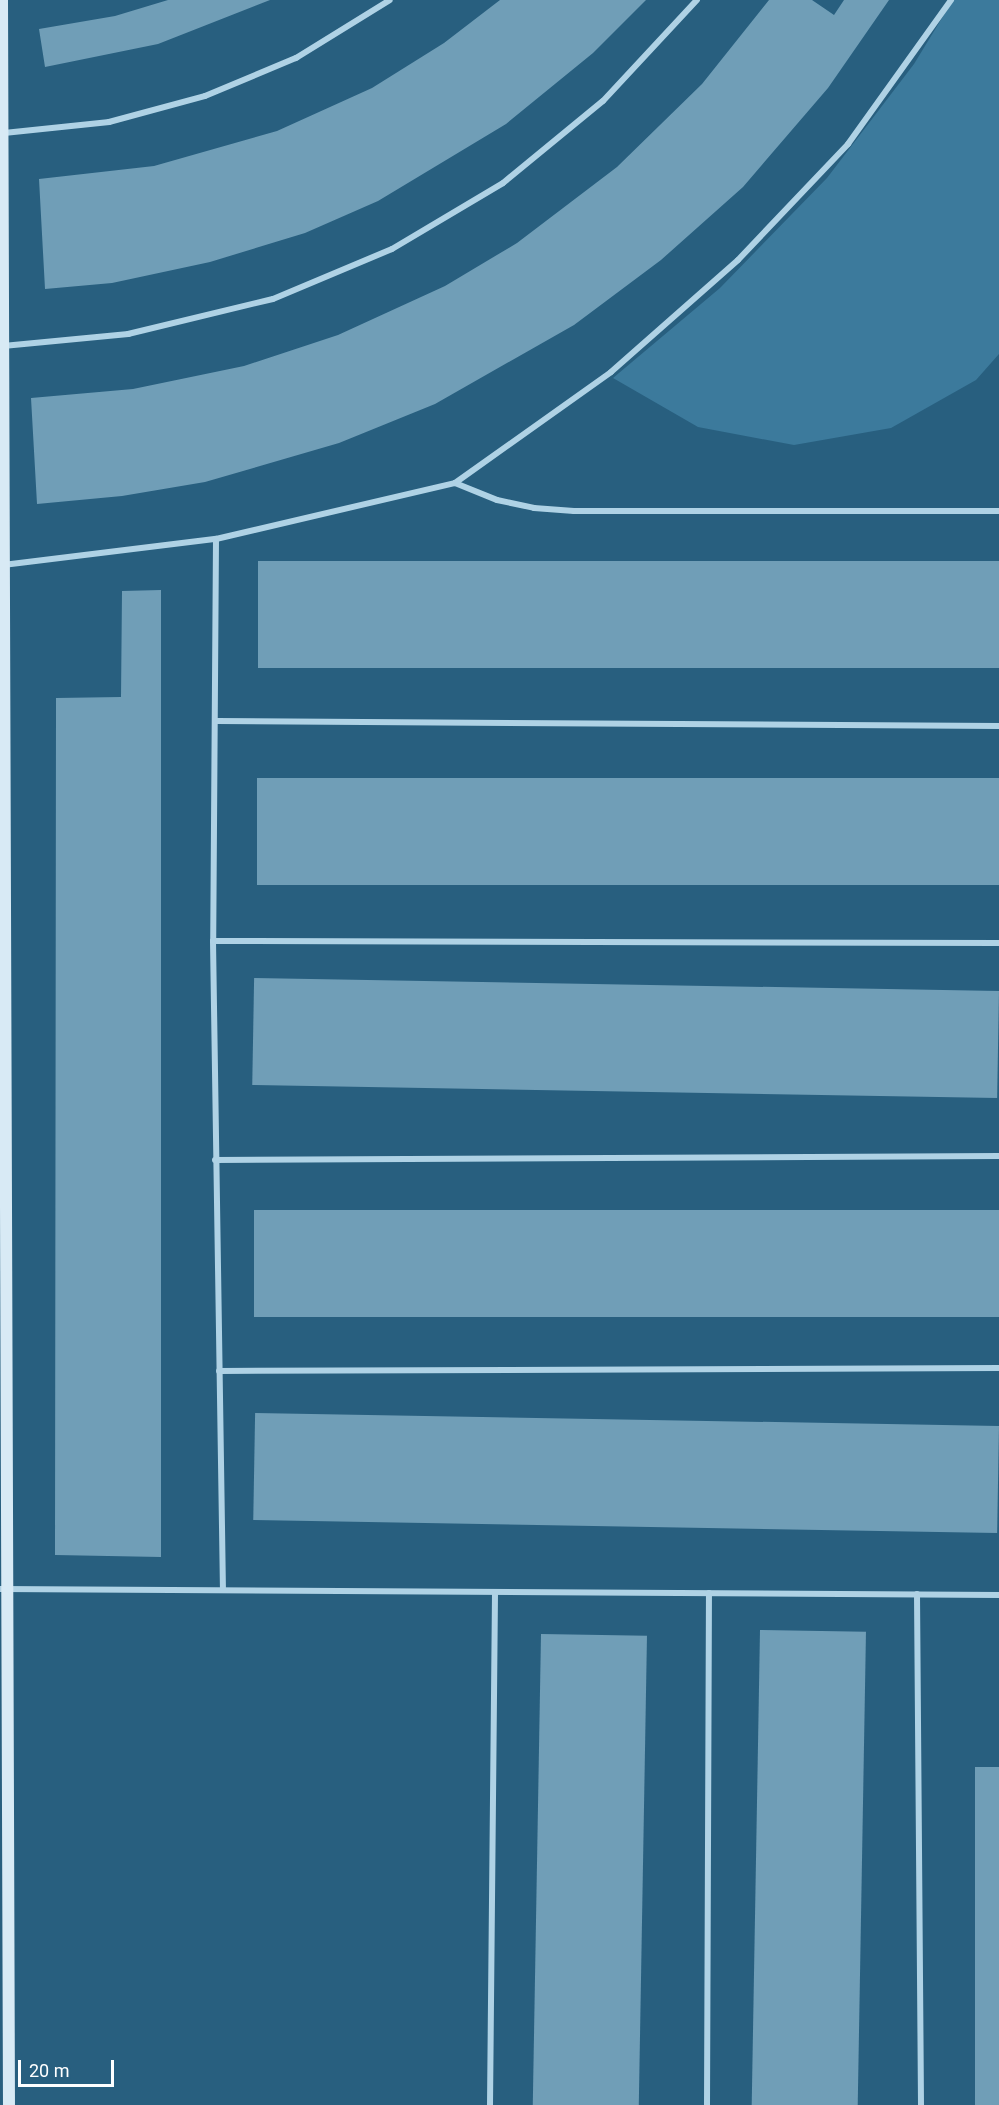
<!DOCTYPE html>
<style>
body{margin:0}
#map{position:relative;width:999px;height:2105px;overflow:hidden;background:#285f7f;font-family:Roboto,sans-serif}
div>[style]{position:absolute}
.green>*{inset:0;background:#3c7a9c}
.building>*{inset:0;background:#709eb7;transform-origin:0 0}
.street>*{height:6px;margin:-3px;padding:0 3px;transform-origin:3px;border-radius:3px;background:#afd2e5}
.secondary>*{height:12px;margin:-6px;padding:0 6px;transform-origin:6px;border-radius:6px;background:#d8eaf5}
span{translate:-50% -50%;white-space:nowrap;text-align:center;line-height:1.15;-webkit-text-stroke:6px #285f7f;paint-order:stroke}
.scale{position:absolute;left:18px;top:2060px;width:96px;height:27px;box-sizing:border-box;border:3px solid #fff;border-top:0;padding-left:8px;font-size:18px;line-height:21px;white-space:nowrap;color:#fff;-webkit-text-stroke:4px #285f7f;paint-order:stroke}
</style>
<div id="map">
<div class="green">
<div style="clip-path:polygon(953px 0,999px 0,999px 354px,976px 380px,891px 428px,794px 445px,698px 427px,613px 378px,720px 288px,827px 178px,914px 64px)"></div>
</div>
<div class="building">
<div style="clip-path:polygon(168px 0,270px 0,158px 44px,45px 67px,39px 29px,115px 16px)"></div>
<div style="clip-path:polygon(500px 0,646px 0,593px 53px,506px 124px,378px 201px,305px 233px,210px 262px,112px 283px,45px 289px,39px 179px,154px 166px,277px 131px,372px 88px,444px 43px)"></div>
<div style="clip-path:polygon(769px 0,812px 0,834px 15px,844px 0,889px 0,828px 88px,743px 187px,661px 260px,574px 325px,435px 404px,339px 443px,205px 482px,122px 496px,37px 504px,31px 398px,133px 389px,244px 366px,338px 335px,445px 286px,517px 243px,617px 167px,702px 84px)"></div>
<div style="left:258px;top:561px;width:741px;height:107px"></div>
<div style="clip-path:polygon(161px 590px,161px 1557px,55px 1555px,56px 698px,121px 697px,122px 591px)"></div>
<div style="left:257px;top:778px;width:742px;height:107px"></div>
<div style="left:999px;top:991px;width:107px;height:745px;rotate:91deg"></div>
<div style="left:254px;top:1210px;width:745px;height:107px"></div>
<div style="left:999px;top:1426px;width:107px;height:744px;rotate:91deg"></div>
<div style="left:760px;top:1630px;width:106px;height:475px;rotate:1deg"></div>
<div style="left:541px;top:1634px;width:106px;height:471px;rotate:1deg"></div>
<div style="left:975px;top:1767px;width:24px;height:338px"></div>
</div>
<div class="street">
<div style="left:4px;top:133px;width:106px;rotate:-6deg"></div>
<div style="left:109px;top:122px;width:99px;rotate:-15.2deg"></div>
<div style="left:205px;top:96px;width:99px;rotate:-22.7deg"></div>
<div style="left:296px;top:58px;width:110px;rotate:-31.7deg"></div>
<div style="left:3px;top:346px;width:126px;rotate:-5.5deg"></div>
<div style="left:128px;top:334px;width:149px;rotate:-13.6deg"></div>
<div style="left:273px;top:299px;width:129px;rotate:-22.8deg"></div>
<div style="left:392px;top:249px;width:129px;rotate:-30.7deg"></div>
<div style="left:503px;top:183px;width:129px;rotate:-39.4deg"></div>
<div style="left:603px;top:101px;width:138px;rotate:-47.1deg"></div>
<div style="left:455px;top:483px;width:45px;rotate:22deg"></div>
<div style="left:497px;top:500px;width:38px;rotate:12deg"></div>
<div style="left:534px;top:508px;width:40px;rotate:4.3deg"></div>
<div style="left:574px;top:511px;width:425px"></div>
<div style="left:216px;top:539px;width:402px;rotate:90.4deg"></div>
<div style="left:213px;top:941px;width:649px;rotate:89.12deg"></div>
<div style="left:3px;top:565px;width:215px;rotate:-7deg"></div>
<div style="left:216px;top:539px;width:245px;rotate:-13.2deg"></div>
<div style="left:455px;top:483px;width:191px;rotate:-35.4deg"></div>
<div style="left:611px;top:372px;width:169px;rotate:-41.4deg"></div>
<div style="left:738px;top:260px;width:160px;rotate:-46.5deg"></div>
<div style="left:848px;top:144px;width:177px;rotate:-54.4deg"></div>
<div style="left:217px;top:721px;width:782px;rotate:0.37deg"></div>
<div style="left:213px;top:941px;width:786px;rotate:0.15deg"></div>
<div style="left:215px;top:1160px;width:784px;rotate:-0.29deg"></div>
<div style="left:219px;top:1371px;width:780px;rotate:-0.22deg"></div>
<div style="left:0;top:1589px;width:999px;rotate:0.34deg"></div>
<div style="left:917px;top:1594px;width:511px;rotate:89.55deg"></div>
<div style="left:490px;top:2105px;width:512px;rotate:-89.44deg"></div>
<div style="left:707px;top:2105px;width:512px;rotate:-89.78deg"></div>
</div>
<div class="secondary">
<div style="left:2px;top:0;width:2105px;rotate:89.81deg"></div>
</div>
<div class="scale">20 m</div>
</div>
